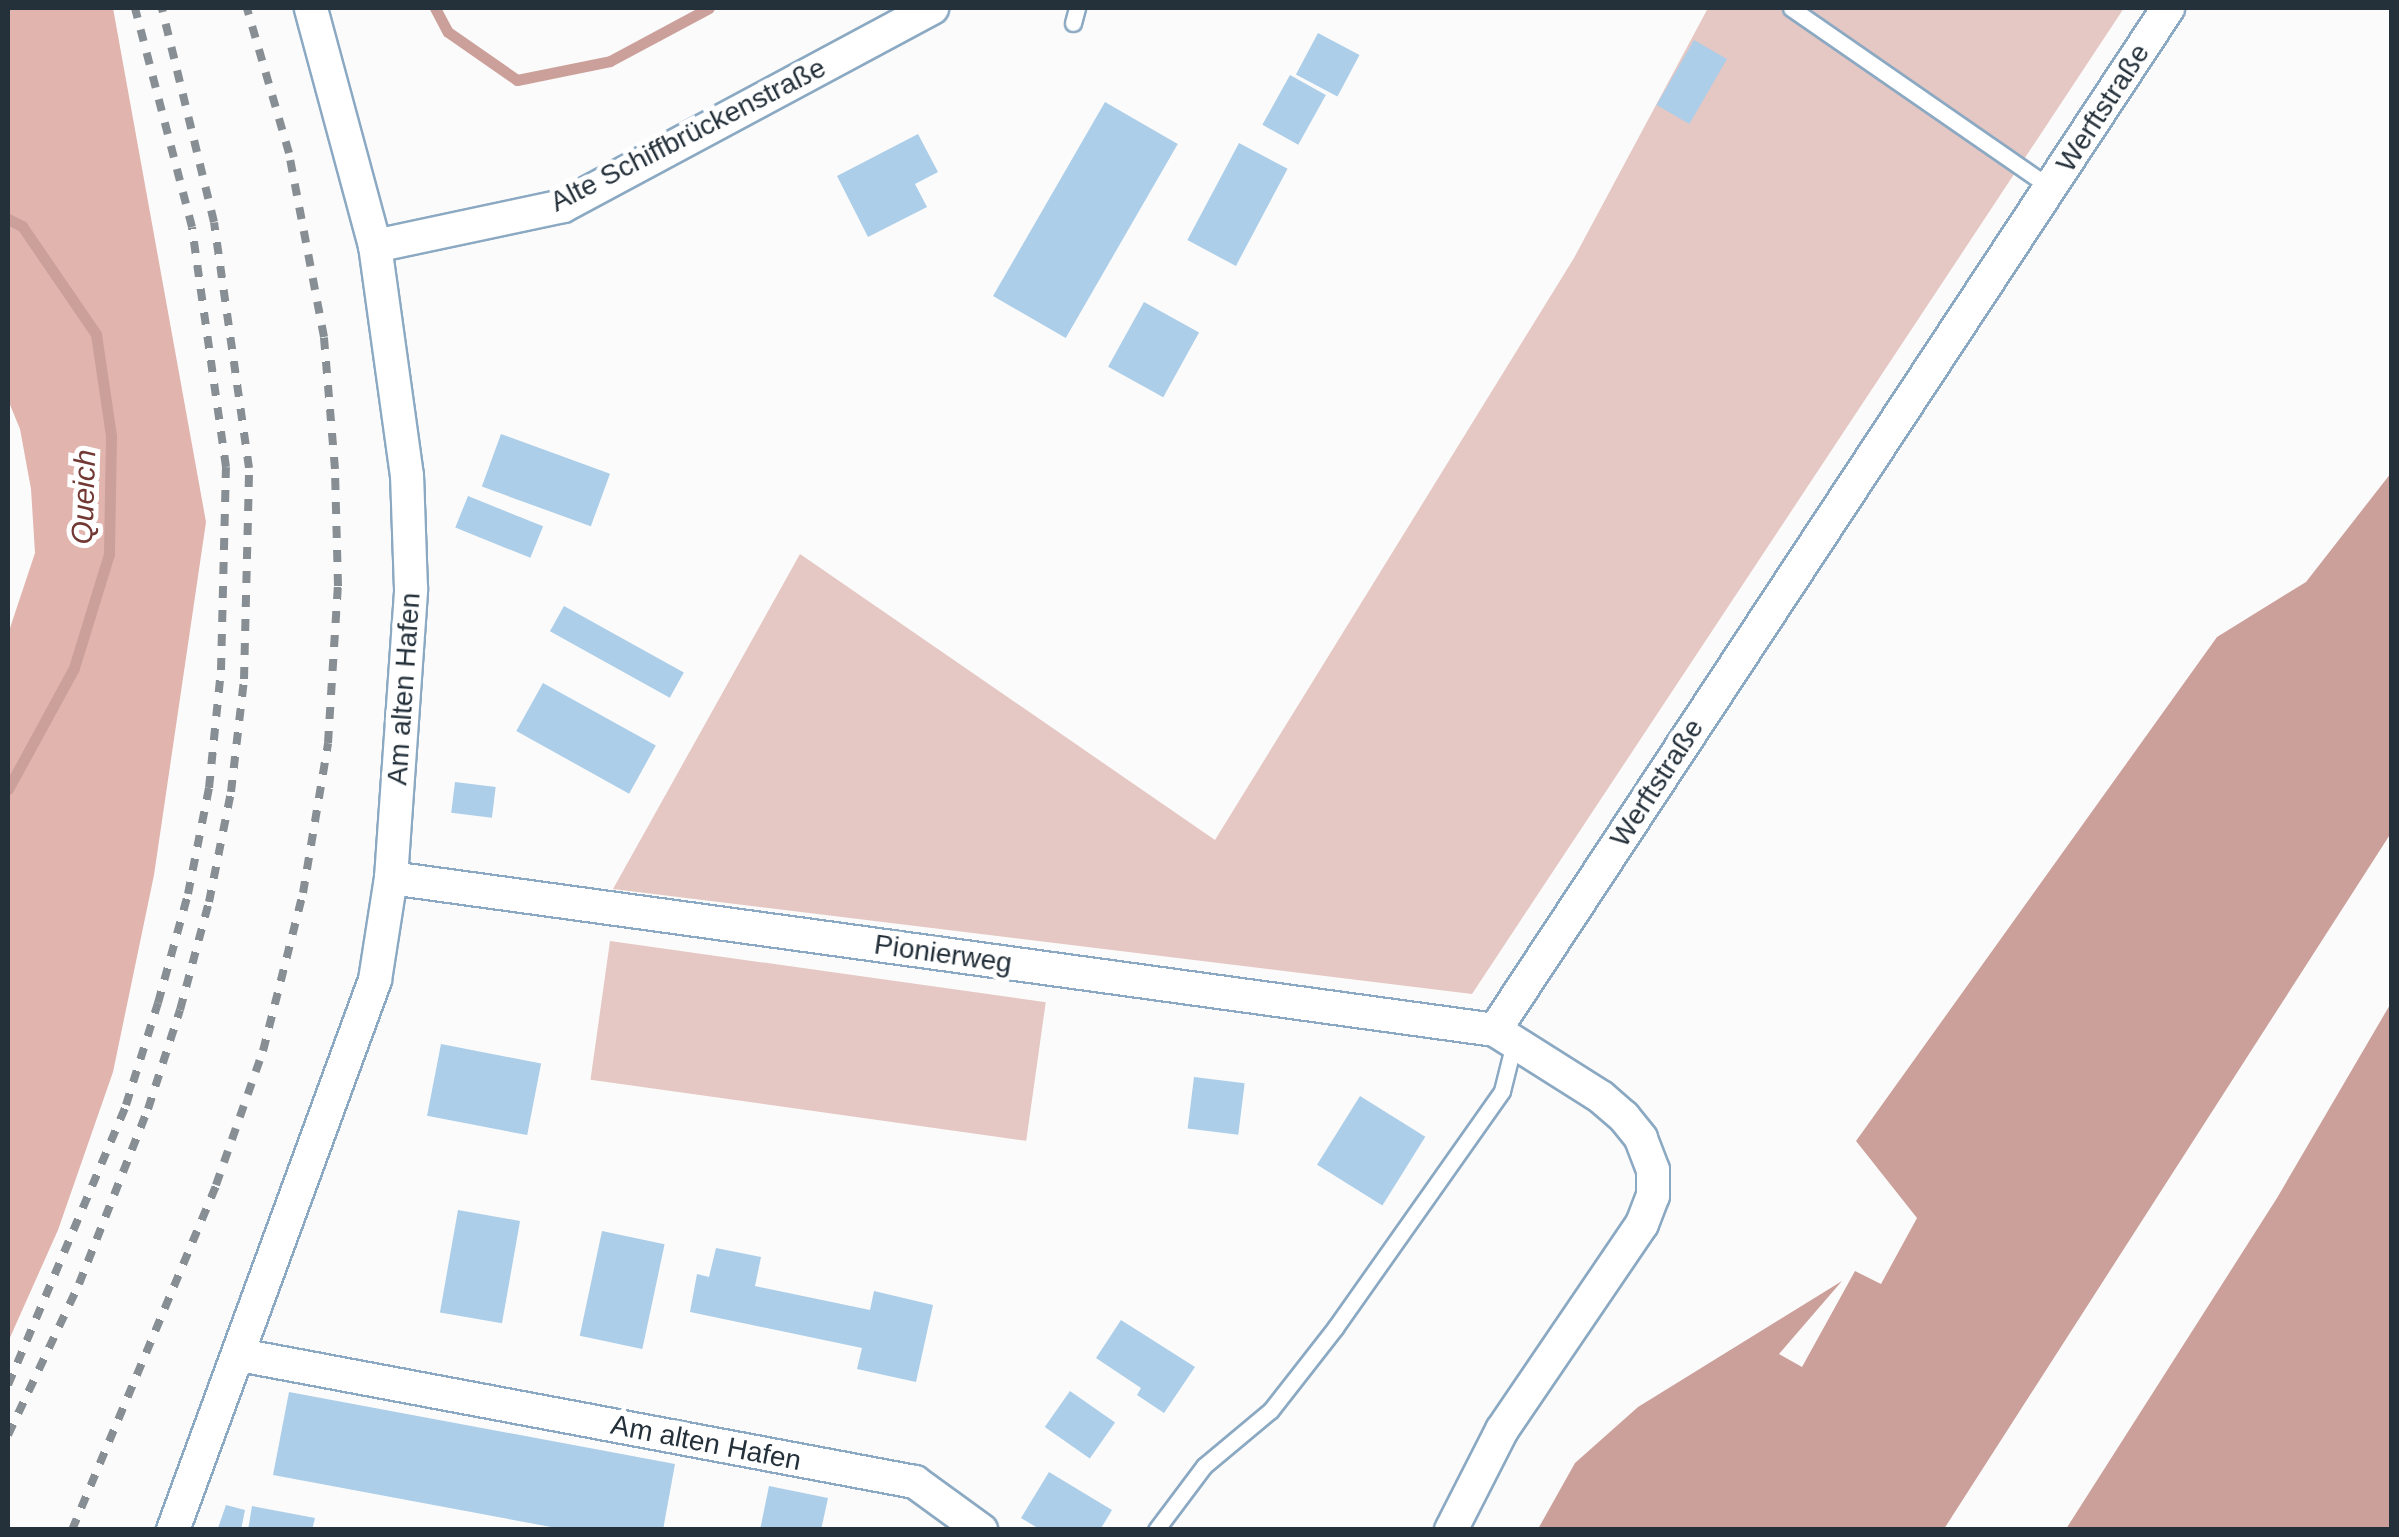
<!DOCTYPE html>
<meta charset="utf-8">
<style>
body{margin:0}
#map{position:relative;width:2399px;height:1537px;overflow:hidden;background:#fbfbfb;font-family:Helvetica,sans-serif}
div>[style]{position:absolute}
.green>*{inset:0;background:#e5c7c3;transform-origin:0 0}
.forest>*{inset:0;background:#e1b4ae}
.water>*{inset:0;background:#cca09a}
.stream>*{height:11px;margin:-5.5px;padding:0 5.5px;transform-origin:5.5px;border-radius:5.5px;background:#cca09a}
.building>*{inset:0;background:#accee9;transform-origin:0 0}
.roads{filter:drop-shadow(2px 0 #8ba9c2) drop-shadow(-2px 0 #8ba9c2) drop-shadow(0 2px #8ba9c2) drop-shadow(0 -2px #8ba9c2)}
.service>*{height:15px;margin:-7.5px;padding:0 7.5px;transform-origin:7.5px;border-radius:7.5px;background:#fff}
.minor>*{height:32px;margin:-16px;padding:0 16px;transform-origin:16px;border-radius:16px;background:#fff}
.rail>*{height:8px;margin-top:-4px;transform-origin:0;background:repeating-linear-gradient(90deg,#888f94 0 12px,transparent 0 24px)}
span{translate:-50% -50%;white-space:nowrap;text-align:center;line-height:1.15;-webkit-text-stroke:10px #fff;paint-order:stroke}
.street-label{font-size:28px;color:#24303a}
.water-label{font-size:30px;color:#723833;font-style:italic}
.frame{position:absolute;inset:0;border:10px solid #24303a;pointer-events:none}
</style>
<div id="map">
<div class="green">
<div style="clip-path:polygon(1708px 8px,2124px 8px,1472px 994px,613px 889px,800px 554px,1215px 840px,1574px 258px)"></div>
<div style="left:610px;top:941px;width:440px;height:140px;rotate:8deg"></div>
</div>
<div class="forest">
<div style="clip-path:polygon(8px 8px,113px 8px,206px 522px,154px 875px,113px 1072px,58px 1230px,8px 1342px,8px 634px,35px 553px,31px 489px,20px 429px,8px 400px)"></div>
</div>
<div class="water">
<div style="clip-path:polygon(2391px 473px,2391px 833px,1944px 1529px,1538px 1529px,1575px 1463px,1638px 1407px,1842px 1281px,1779px 1354px,1802px 1367px,1855px 1271px,1881px 1284px,1917px 1218px,1856px 1141px,2217px 637px,2306px 582px)"></div>
<div style="clip-path:polygon(2391px 1003px,2391px 1529px,2066px 1529px,2277px 1198px)"></div>
</div>
<div class="stream">
<div style="left:435px;top:8px;width:27px;rotate:62deg"></div>
<div style="left:448px;top:32px;width:84px;rotate:34.8deg"></div>
<div style="left:517px;top:80px;width:95px;rotate:-11.5deg"></div>
<div style="left:610px;top:61px;width:112px;rotate:-28.2deg"></div>
<div style="left:8px;top:219px;width:16px;rotate:27deg"></div>
<div style="left:22px;top:226px;width:131px;rotate:55.6deg"></div>
<div style="left:96px;top:334px;width:103px;rotate:81.6deg"></div>
<div style="left:111px;top:436px;width:118px;rotate:91deg"></div>
<div style="left:109px;top:554px;width:119px;rotate:107.1deg"></div>
<div style="left:74px;top:668px;width:138px;rotate:118.6deg"></div>
</div>
<div class="building">
<div style="left:1318px;top:33px;width:47px;height:47px;rotate:28deg"></div>
<div style="left:1694px;top:40px;width:38px;height:75px;rotate:30deg"></div>
<div style="left:1290px;top:75px;width:41px;height:57px;rotate:29deg"></div>
<div style="left:1105px;top:102px;width:84px;height:224px;rotate:30deg"></div>
<div style="clip-path:polygon(918px 134px,938px 172px,915px 184px,927px 207px,868px 237px,837px 176px)"></div>
<div style="left:1239px;top:143px;width:55px;height:110px;rotate:28deg"></div>
<div style="left:1144px;top:302px;width:63px;height:74px;rotate:29deg"></div>
<div style="left:501px;top:434px;width:116px;height:56px;rotate:20deg"></div>
<div style="left:468px;top:496px;width:81px;height:34px;rotate:22deg"></div>
<div style="left:564px;top:606px;width:137px;height:29px;rotate:29deg"></div>
<div style="left:543px;top:683px;width:129px;height:55px;rotate:29deg"></div>
<div style="left:455px;top:782px;width:41px;height:31px;rotate:7deg"></div>
<div style="left:441px;top:1044px;width:102px;height:73px;rotate:11deg"></div>
<div style="left:1194px;top:1077px;width:51px;height:52px;rotate:7deg"></div>
<div style="left:1360px;top:1096px;width:77px;height:81px;rotate:32deg"></div>
<div style="left:458px;top:1210px;width:63px;height:104px;rotate:10deg"></div>
<div style="left:602px;top:1231px;width:64px;height:107px;rotate:12deg"></div>
<div style="clip-path:polygon(716px 1248px,761px 1257px,755px 1286px,870px 1310px,874px 1291px,933px 1305px,916px 1382px,857px 1369px,862px 1348px,690px 1312px,697px 1274px,709px 1277px)"></div>
<div style="clip-path:polygon(1121px 1320px,1195px 1367px,1164px 1413px,1137px 1395px,1141px 1388px,1096px 1358px)"></div>
<div style="left:1070px;top:1391px;width:55px;height:44px;rotate:35deg"></div>
<div style="clip-path:polygon(289px 1392px,675px 1464px,663px 1530px,567px 1530px,273px 1475px)"></div>
<div style="clip-path:polygon(1049px 1472px,1112px 1510px,1100px 1530px,1041px 1530px,1021px 1518px)"></div>
<div style="clip-path:polygon(769px 1486px,828px 1498px,821px 1530px,760px 1530px)"></div>
<div style="clip-path:polygon(226px 1505px,245px 1510px,241px 1530px,218px 1528px)"></div>
<div style="clip-path:polygon(252px 1506px,315px 1518px,312px 1530px,248px 1530px)"></div>
</div>
<div class="roads">
<div class="service">
<div style="left:1791px;top:8px;width:316px;rotate:34.7deg"></div>
<div style="left:1073px;top:23px;width:16px;rotate:-75deg"></div>
<div style="left:1156px;top:1530px;width:80px;rotate:-53.1deg"></div>
<div style="left:1204px;top:1466px;width:87px;rotate:-39.9deg"></div>
<div style="left:1271px;top:1410px;width:104px;rotate:-52deg"></div>
<div style="left:1335px;top:1328px;width:290px;rotate:-54.8deg"></div>
<div style="left:1502px;top:1091px;width:49px;rotate:-76deg"></div>
</div>
<div class="minor">
<div style="left:375px;top:246px;width:192px;rotate:-12deg"></div>
<div style="left:563px;top:206px;width:419px;rotate:-28.2deg"></div>
<div style="left:391px;top:878px;width:1114px;rotate:7.84deg"></div>
<div style="left:240px;top:1355px;width:687px;rotate:10.66deg"></div>
<div style="left:915px;top:1482px;width:82px;rotate:36deg"></div>
<div style="left:173px;top:1530px;width:586px;rotate:-69.83deg"></div>
<div style="left:375px;top:980px;width:103px;rotate:-81.1deg"></div>
<div style="left:391px;top:878px;width:290px;rotate:-86deg"></div>
<div style="left:411px;top:589px;width:113px;rotate:-92deg"></div>
<div style="left:407px;top:476px;width:232px;rotate:-97.9deg"></div>
<div style="left:375px;top:246px;width:246px;rotate:-105.1deg"></div>
<div style="left:1451px;top:1530px;width:112px;rotate:-63deg"></div>
<div style="left:1502px;top:1430px;width:249px;rotate:-55.8deg"></div>
<div style="left:1642px;top:1224px;width:30px;rotate:-69deg"></div>
<div style="left:1653px;top:1196px;width:26px;rotate:-90deg"></div>
<div style="left:1653px;top:1170px;width:34px;rotate:-111deg"></div>
<div style="left:1641px;top:1138px;width:27px;rotate:-129deg"></div>
<div style="left:1624px;top:1117px;width:30px;rotate:-139deg"></div>
<div style="left:1601px;top:1097px;width:125px;rotate:-147.7deg"></div>
<div style="left:1495px;top:1030px;width:1224px;rotate:-56.63deg"></div>
</div>
</div>
<div class="rail">
<div style="left:8px;top:1385px;width:304px;rotate:-67.1deg"></div>
<div style="left:126px;top:1105px;width:107px;rotate:-72.6deg"></div>
<div style="left:158px;top:1003px;width:113px;rotate:-74.6deg"></div>
<div style="left:188px;top:894px;width:108px;rotate:-78.8deg"></div>
<div style="left:209px;top:788px;width:119px;rotate:-84.2deg"></div>
<div style="left:221px;top:670px;width:203px;rotate:-88.6deg"></div>
<div style="left:226px;top:467px;width:242px;rotate:-98.1deg"></div>
<div style="left:192px;top:227px;width:226px;rotate:-104.6deg"></div>
<div style="left:8px;top:1435px;width:167px;rotate:-64.8deg"></div>
<div style="left:79px;top:1284px;width:188px;rotate:-68.5deg"></div>
<div style="left:148px;top:1109px;width:104px;rotate:-72.1deg"></div>
<div style="left:180px;top:1010px;width:112px;rotate:-75deg"></div>
<div style="left:209px;top:902px;width:112px;rotate:-78.7deg"></div>
<div style="left:231px;top:792px;width:114px;rotate:-83.4deg"></div>
<div style="left:244px;top:679px;width:211px;rotate:-88.6deg"></div>
<div style="left:249px;top:468px;width:248px;rotate:-98.1deg"></div>
<div style="left:214px;top:222px;width:220px;rotate:-103.7deg"></div>
<div style="left:72px;top:1530px;width:374px;rotate:-67.3deg"></div>
<div style="left:216px;top:1185px;width:142px;rotate:-70.7deg"></div>
<div style="left:263px;top:1051px;width:163px;rotate:-75.8deg"></div>
<div style="left:303px;top:893px;width:152px;rotate:-80.5deg"></div>
<div style="left:328px;top:743px;width:157px;rotate:-86.4deg"></div>
<div style="left:338px;top:586px;width:117px;rotate:-91.5deg"></div>
<div style="left:335px;top:469px;width:132px;rotate:-94.8deg"></div>
<div style="left:324px;top:337px;width:187px;rotate:-100.8deg"></div>
<div style="left:289px;top:153px;width:151px;rotate:-106.2deg"></div>
</div>
<div class="street-label">
<span style="left:2103px;top:108px;rotate:-57deg">Werftstraße</span>
<span style="left:688px;top:135px;rotate:-27deg">Alte Schiffbrückenstraße</span>
<span style="left:404px;top:689px;rotate:-86deg">Am alten Hafen</span>
<span style="left:1657px;top:783px;rotate:-57deg">Werftstraße</span>
<span style="left:943px;top:954px;rotate:8deg">Pionierweg</span>
<span style="left:706px;top:1443px;rotate:11deg">Am alten Hafen</span>
</div>
<div class="water-label">
<span style="left:84px;top:497px;rotate:-88deg">Queich</span>
</div>
<div class="frame"></div>
</div>
